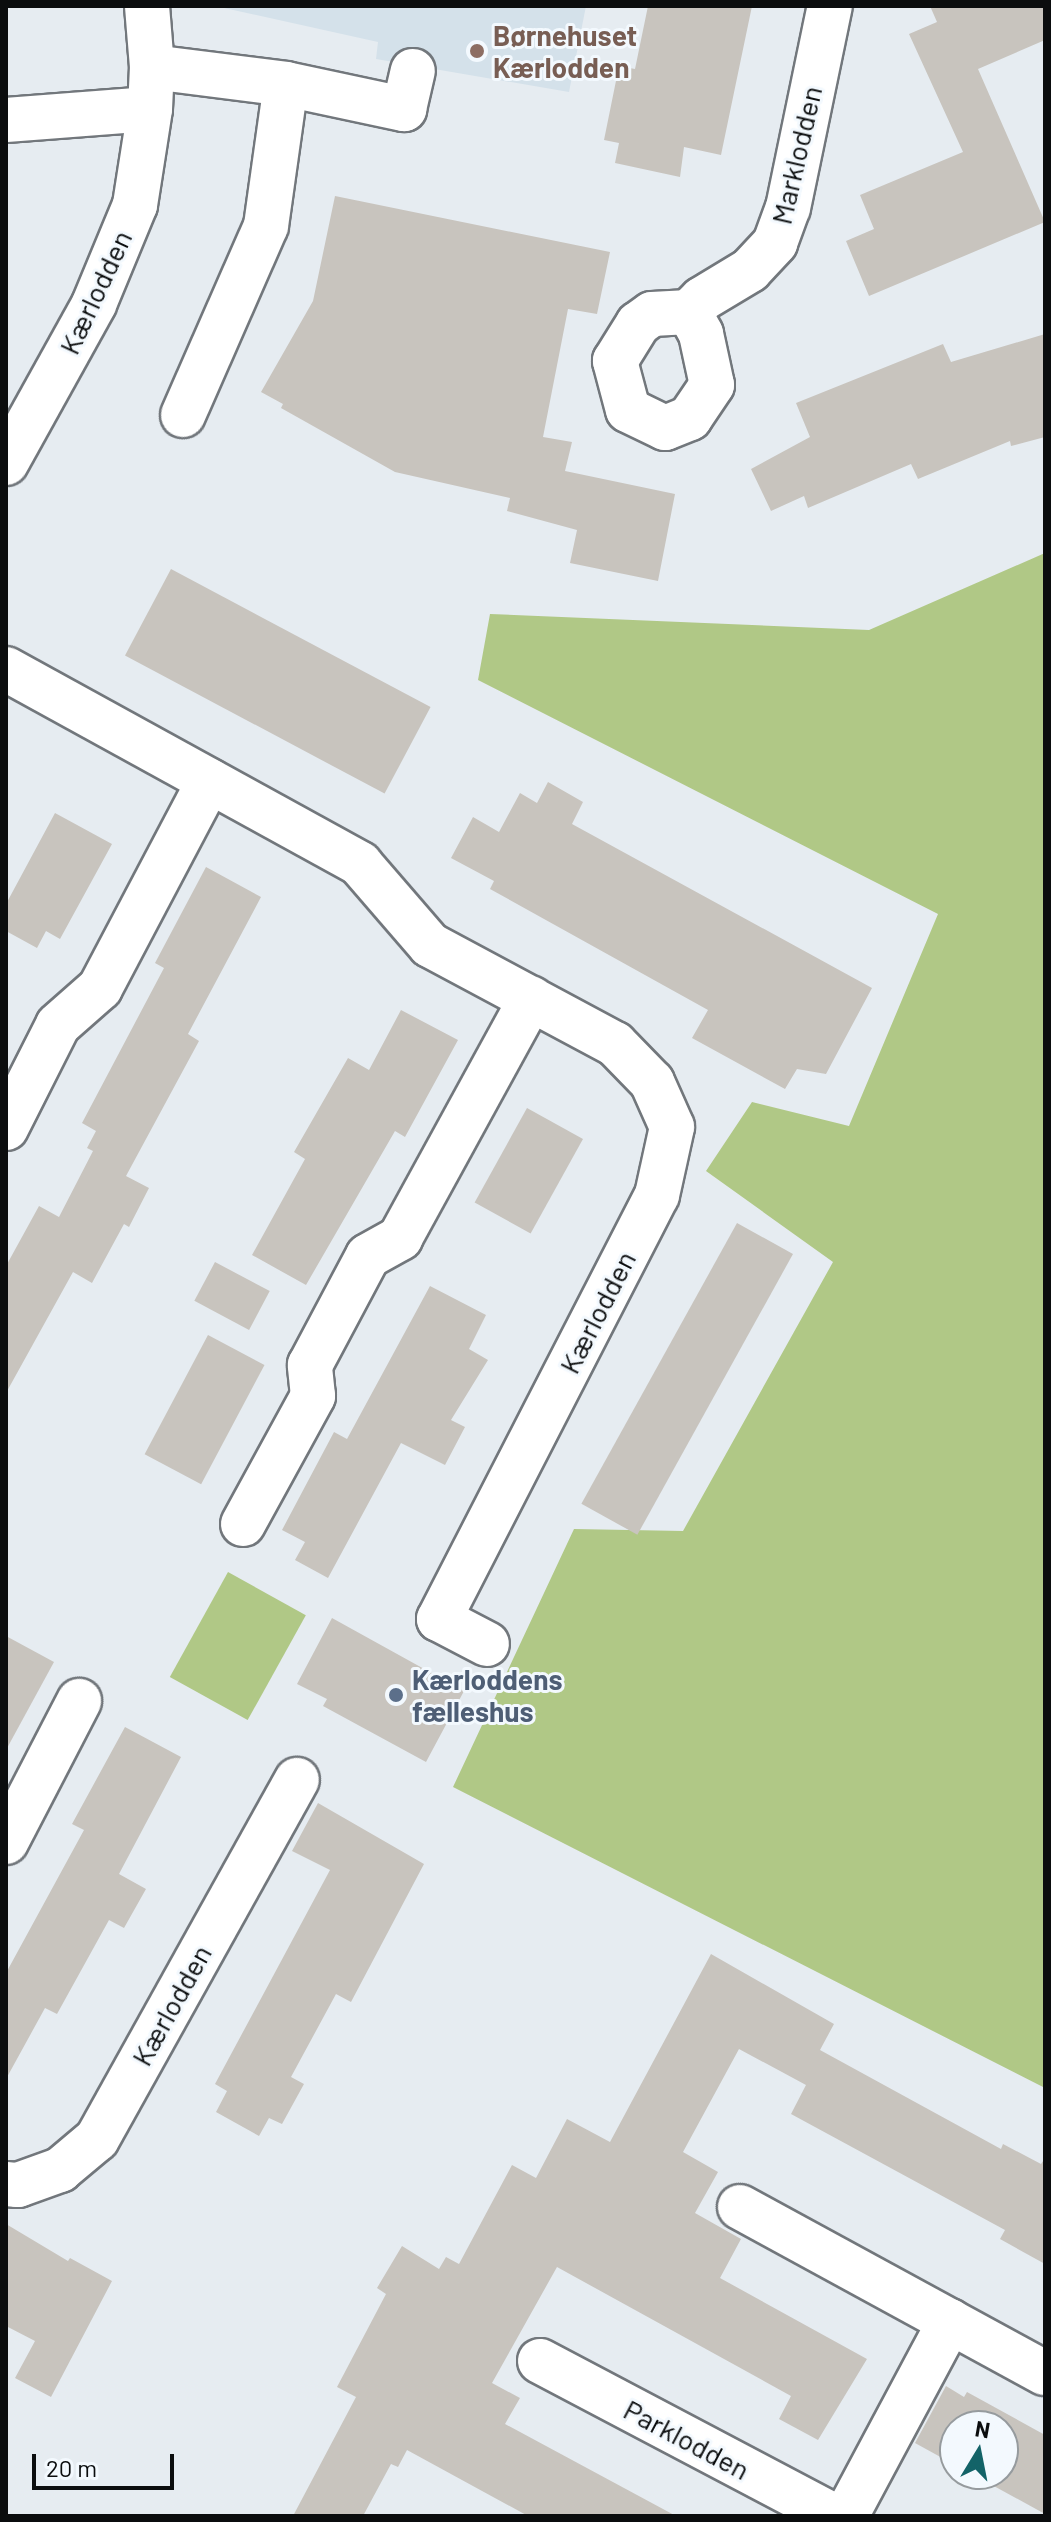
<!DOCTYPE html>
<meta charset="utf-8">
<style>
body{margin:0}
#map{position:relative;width:1051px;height:2522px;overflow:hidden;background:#e6ecf1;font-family:Barlow,sans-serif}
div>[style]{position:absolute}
.built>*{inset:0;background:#d4e1ea}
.green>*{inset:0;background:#b0c886;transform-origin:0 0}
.building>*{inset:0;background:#c8c4be;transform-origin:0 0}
.roads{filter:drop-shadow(2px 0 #72777c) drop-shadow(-2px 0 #72777c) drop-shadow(0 2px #72777c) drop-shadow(0 -2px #72777c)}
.minor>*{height:44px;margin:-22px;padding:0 22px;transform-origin:22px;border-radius:22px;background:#fff}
.dots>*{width:22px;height:22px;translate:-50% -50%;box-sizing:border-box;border:4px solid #f3f9fe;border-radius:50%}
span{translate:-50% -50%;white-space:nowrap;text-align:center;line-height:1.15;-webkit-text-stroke:6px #f3f9fe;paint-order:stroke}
.education-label{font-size:28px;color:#785e54;font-weight:700}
.left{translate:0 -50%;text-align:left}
.street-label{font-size:28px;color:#0b0d0e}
.service-label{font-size:28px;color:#4e5e75;font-weight:700}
.frame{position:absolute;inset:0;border:8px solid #0b0d0e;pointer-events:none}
.north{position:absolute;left:939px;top:2410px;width:80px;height:80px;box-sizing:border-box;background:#f3f9fe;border:2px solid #969b9e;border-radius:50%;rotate:10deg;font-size:22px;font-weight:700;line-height:32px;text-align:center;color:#0b0d0e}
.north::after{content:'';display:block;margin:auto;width:28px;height:36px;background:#136368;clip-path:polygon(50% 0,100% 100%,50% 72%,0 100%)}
.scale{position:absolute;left:32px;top:2454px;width:142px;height:36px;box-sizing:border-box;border:4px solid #0b0d0e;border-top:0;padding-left:10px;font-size:24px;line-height:28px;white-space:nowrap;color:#0b0d0e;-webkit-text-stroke:6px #f3f9fe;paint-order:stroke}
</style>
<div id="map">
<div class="built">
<div style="clip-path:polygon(215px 6px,586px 6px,569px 92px,376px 59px,378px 42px)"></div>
</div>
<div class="green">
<div style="clip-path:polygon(1045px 553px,1045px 2088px,453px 1787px,574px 1529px,683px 1531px,833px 1262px,706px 1171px,752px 1102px,849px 1126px,938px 914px,478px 680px,490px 614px,869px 630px)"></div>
<div style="left:228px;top:1572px;width:89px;height:120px;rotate:29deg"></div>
</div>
<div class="building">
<div style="clip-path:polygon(648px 6px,752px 6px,721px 155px,684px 147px,680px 177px,615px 163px,619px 143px,604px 140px,619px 66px,635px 69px)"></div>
<div style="clip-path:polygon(930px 6px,1045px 6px,1045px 40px,978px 69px,1045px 222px,869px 296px,846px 241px,874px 229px,860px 195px,963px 152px,909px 34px,937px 22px)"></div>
<div style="clip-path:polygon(335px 196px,610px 252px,597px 314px,568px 309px,543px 437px,572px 442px,565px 471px,675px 494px,658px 581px,570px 563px,577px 530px,507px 511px,510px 498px,395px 472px,281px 408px,283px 404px,261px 392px,313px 301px)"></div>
<div style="clip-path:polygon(1045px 334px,1045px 437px,1011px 446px,1010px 441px,918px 479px,911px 464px,808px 508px,804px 496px,771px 511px,751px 469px,810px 437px,796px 403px,943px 344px,951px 362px)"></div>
<div style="left:171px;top:569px;width:294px;height:98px;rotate:28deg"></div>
<div style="clip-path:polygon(548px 782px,583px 802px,572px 824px,872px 988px,826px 1074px,797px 1069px,785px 1089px,692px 1038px,708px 1010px,490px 889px,494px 881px,451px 858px,473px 817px,499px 832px,520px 793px,537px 803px)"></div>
<div style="clip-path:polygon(55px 813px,112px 844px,60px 939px,46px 931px,37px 948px,6px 931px,6px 904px)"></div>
<div style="clip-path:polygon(206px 867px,261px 897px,188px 1034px,199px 1041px,126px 1176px,149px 1188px,129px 1227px,124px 1224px,92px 1283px,73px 1272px,6px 1393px,6px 1266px,39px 1206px,59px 1217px,93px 1151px,87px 1148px,96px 1131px,82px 1123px,164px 968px,155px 963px)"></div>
<div style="clip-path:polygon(401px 1010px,458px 1040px,405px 1137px,395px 1131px,306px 1285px,252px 1255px,305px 1159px,294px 1152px,348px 1058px,369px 1070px)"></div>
<div style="left:527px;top:1108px;width:64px;height:108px;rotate:29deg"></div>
<div style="left:737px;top:1223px;width:64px;height:321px;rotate:29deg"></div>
<div style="left:215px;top:1262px;width:62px;height:44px;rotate:28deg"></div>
<div style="clip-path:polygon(430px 1286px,486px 1315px,469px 1349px,488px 1360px,451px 1420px,465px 1427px,445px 1465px,401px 1443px,328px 1578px,295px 1560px,305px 1542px,282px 1530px,334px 1432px,347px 1439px)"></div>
<div style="left:208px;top:1335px;width:64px;height:135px;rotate:28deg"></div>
<div style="clip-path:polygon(332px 1618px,464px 1691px,426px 1762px,323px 1706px,327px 1699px,297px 1684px)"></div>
<div style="clip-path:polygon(6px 1636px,54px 1662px,6px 1750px)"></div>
<div style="clip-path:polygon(125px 1727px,181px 1757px,119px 1874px,146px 1889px,124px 1928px,109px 1920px,57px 2014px,45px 2008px,6px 2079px,6px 1973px,84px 1830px,72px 1824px)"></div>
<div style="clip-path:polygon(318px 1803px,424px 1864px,351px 2002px,336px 1994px,291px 2077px,304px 2084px,282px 2124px,269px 2118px,259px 2136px,216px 2112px,227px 2091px,215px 2084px,330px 1870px,292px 1851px)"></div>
<div style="clip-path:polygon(711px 1954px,834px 2024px,820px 2050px,1001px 2149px,1003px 2144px,1041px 2164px,1045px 2158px,1045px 2264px,1000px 2239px,1005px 2230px,791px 2114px,806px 2085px,739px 2049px,683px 2152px,718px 2172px,695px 2213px,741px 2239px,720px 2278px,867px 2359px,818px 2440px,779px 2419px,791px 2396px,557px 2267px,492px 2383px,520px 2398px,505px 2424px,676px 2516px,528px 2516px,407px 2450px,398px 2467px,391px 2464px,363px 2516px,293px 2516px,356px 2397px,337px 2387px,386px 2294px,377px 2288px,402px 2246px,439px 2269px,446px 2257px,459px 2264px,512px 2165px,536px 2178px,567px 2119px,610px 2142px)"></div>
<div style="clip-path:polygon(6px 2224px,68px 2261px,70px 2258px,112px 2281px,51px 2397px,15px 2378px,35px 2341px,6px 2326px)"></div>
<div style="clip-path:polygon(946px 2386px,964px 2397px,967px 2392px,1045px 2435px,1045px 2514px,972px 2474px,1003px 2474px,1003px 2426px,955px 2426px,955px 2465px,915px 2443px)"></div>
</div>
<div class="roads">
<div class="minor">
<div style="left:152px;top:67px;width:135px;rotate:7.2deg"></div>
<div style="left:286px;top:84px;width:121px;rotate:12deg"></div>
<div style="left:404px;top:109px;width:39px;rotate:-77deg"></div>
<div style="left:6px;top:120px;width:144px;rotate:-4.4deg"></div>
<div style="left:689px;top:312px;width:25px;rotate:61deg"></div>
<div style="left:701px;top:334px;width:52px;rotate:77.8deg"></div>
<div style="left:712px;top:385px;width:40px;rotate:124deg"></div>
<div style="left:690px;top:418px;width:27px;rotate:158deg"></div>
<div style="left:665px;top:428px;width:41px;rotate:-154.1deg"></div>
<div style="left:628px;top:410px;width:51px;rotate:-104.9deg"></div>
<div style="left:615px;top:361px;width:44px;rotate:-58.1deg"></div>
<div style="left:638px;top:324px;width:17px;rotate:-36deg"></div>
<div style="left:652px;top:314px;width:37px;rotate:-3deg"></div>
<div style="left:689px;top:312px;width:18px;rotate:-45deg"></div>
<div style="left:702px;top:299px;width:56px;rotate:-31.1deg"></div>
<div style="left:750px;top:270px;width:37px;rotate:-47deg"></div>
<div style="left:775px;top:243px;width:37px;rotate:-70deg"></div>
<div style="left:788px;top:208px;width:206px;rotate:-78.3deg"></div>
<div style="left:183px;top:415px;width:206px;rotate:-66.3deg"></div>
<div style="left:266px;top:226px;width:143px;rotate:-82deg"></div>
<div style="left:6px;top:463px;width:182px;rotate:-61deg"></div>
<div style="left:94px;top:304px;width:107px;rotate:-67.5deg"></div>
<div style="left:135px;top:205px;width:97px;rotate:-81.1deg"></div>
<div style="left:150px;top:109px;width:42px;rotate:-87.3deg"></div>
<div style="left:152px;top:67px;width:61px;rotate:-94.7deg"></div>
<div style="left:6px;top:669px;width:404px;rotate:28.8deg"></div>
<div style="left:360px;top:864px;width:107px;rotate:49.2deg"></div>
<div style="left:430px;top:945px;width:210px;rotate:28.2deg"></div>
<div style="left:615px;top:1044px;width:53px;rotate:45.8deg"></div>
<div style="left:652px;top:1082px;width:49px;rotate:66deg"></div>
<div style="left:672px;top:1127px;width:70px;rotate:102.4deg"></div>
<div style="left:657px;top:1195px;width:477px;rotate:117.2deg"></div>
<div style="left:439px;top:1619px;width:54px;rotate:27.5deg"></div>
<div style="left:6px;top:1128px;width:115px;rotate:-63.2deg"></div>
<div style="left:58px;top:1025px;width:56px;rotate:-41.4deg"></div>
<div style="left:100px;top:988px;width:234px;rotate:-62.2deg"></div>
<div style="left:243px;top:1524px;width:146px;rotate:-61.3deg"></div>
<div style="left:313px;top:1396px;width:31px;rotate:-96deg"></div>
<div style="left:310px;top:1365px;width:123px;rotate:-62deg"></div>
<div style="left:368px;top:1256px;width:37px;rotate:-29deg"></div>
<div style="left:400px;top:1238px;width:273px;rotate:-61.3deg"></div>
<div style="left:6px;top:1842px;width:159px;rotate:-62.6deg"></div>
<div style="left:6px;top:2184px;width:12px;rotate:5deg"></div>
<div style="left:18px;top:2185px;width:45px;rotate:-19.7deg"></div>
<div style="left:60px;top:2170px;width:48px;rotate:-40deg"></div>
<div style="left:97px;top:2139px;width:411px;rotate:-60.9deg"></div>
<div style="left:740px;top:2207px;width:347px;rotate:28.6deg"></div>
<div style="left:540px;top:2361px;width:332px;rotate:27.8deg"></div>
<div style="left:846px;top:2516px;width:221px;rotate:-61.9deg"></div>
</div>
</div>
<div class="dots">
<div style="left:477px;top:51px;background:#8d6e63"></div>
<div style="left:396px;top:1695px;background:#5c6f8a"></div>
</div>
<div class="education-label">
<span class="left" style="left:493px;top:51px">Børnehuset<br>Kærlodden</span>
</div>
<div class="street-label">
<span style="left:796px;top:155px;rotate:-77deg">Marklodden</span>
<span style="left:95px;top:292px;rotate:-65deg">Kærlodden</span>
<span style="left:597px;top:1312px;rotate:-63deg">Kærlodden</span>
<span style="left:171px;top:2005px;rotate:-61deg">Kærlodden</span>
<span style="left:687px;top:2439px;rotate:28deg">Parklodden</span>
</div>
<div class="service-label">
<span class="left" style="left:412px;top:1695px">Kærloddens<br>fælleshus</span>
</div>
<div class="frame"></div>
<div class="north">N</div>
<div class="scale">20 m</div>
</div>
